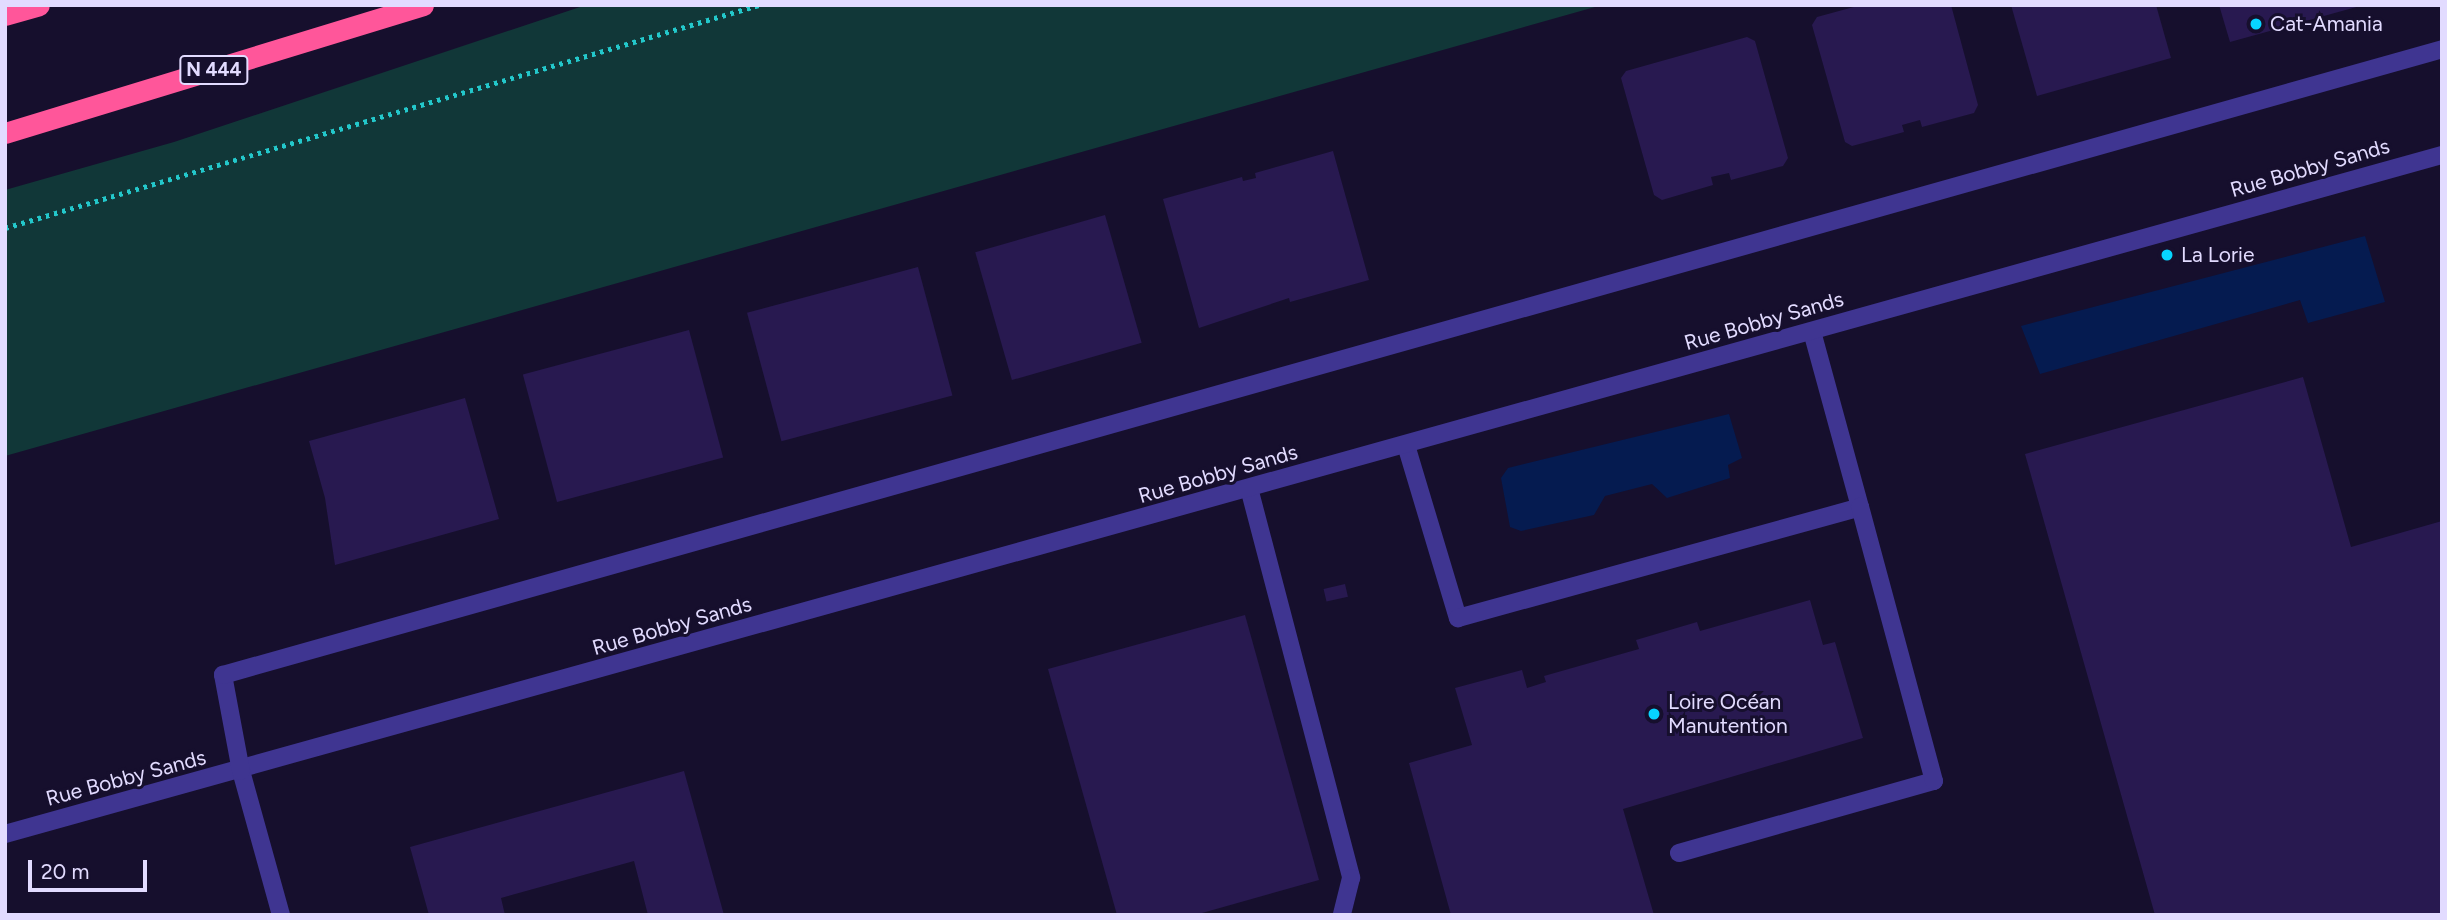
<!DOCTYPE html>
<meta charset="utf-8">
<style>
body{margin:0}
#map{position:relative;width:2447px;height:920px;overflow:hidden;background:#160f2d;font-family:Figtree,sans-serif}
div>[style]{position:absolute}
.green>*{inset:0;background:#113738}
.water>*{inset:0;background:#051b50}
.building>*{inset:0;background:#281950;transform-origin:0 0}
.path>*{height:4.5px;margin-top:-2.25px;transform-origin:0;background:repeating-linear-gradient(90deg,#23c8cb 0 3.5px,transparent 0 8.5px)}
.minor>*{height:18px;margin:-9px;padding:0 9px;transform-origin:9px;border-radius:9px;background:#3f3591}
.highway>*{height:21px;margin:-10.5px;padding:0 10.5px;transform-origin:10.5px;border-radius:10.5px;background:#ff569a}
.dots>*{width:19px;height:19px;translate:-50% -50%;box-sizing:border-box;border:4px solid #160f2d;border-radius:50%}
span{translate:-50% -50%;white-space:nowrap;text-align:center;line-height:1.15;-webkit-text-stroke:6px #160f2d;paint-order:stroke}
.shield-label span{padding:2px 5px;background:#160f2d;border:2px solid;border-radius:5px;-webkit-text-stroke-width:0}
.shield-label{font-size:19px;color:#e2dbff;font-weight:700}
.poi-label{font-size:21px;color:#e2dbff}
.left{translate:0 -50%;text-align:left}
.street-label{font-size:21px;color:#e2dbff}
.frame{position:absolute;inset:0;border:7px solid #e2dbff;pointer-events:none}
.scale{position:absolute;left:28px;top:860px;width:119px;height:32px;box-sizing:border-box;border:4px solid #e2dbff;border-top:0;padding-left:9px;font-size:21px;line-height:24px;white-space:nowrap;color:#e2dbff;-webkit-text-stroke:5px #160f2d;paint-order:stroke}
</style>
<div id="map">
<div class="green">
<div style="clip-path:polygon(586px 5px,1602px 5px,5px 456px,5px 190px,174px 142px)"></div>
</div>
<div class="water">
<div style="clip-path:polygon(2365px 236px,2385px 302px,2308px 323px,2300px 300px,2040px 374px,2021px 326px)"></div>
<div style="clip-path:polygon(1729px 414px,1742px 458px,1728px 465px,1730px 478px,1667px 498px,1652px 484px,1605px 496px,1594px 515px,1521px 531px,1510px 527px,1501px 478px,1508px 468px)"></div>
</div>
<div class="building">
<div style="clip-path:polygon(1861px 5px,1951px 5px,1978px 105px,1974px 113px,1922px 127px,1920px 120px,1902px 125px,1904px 132px,1852px 146px,1845px 142px,1812px 25px,1817px 17px)"></div>
<div style="clip-path:polygon(2011px 5px,2156px 5px,2171px 58px,2037px 96px)"></div>
<div style="clip-path:polygon(2219px 5px,2360px 5px,2360px 6px,2230px 42px)"></div>
<div style="clip-path:polygon(1747px 37px,1755px 41px,1788px 158px,1783px 166px,1731px 180px,1729px 173px,1711px 177px,1713px 185px,1662px 200px,1654px 195px,1621px 78px,1626px 71px)"></div>
<div style="clip-path:polygon(1333px 151px,1369px 280px,1290px 302px,1289px 298px,1199px 328px,1163px 199px,1242px 177px,1243px 181px,1256px 178px,1255px 173px)"></div>
<div style="left:1105px;top:215px;width:133px;height:135px;rotate:74deg"></div>
<div style="left:918px;top:267px;width:133px;height:177px;rotate:75deg"></div>
<div style="left:689px;top:330px;width:132px;height:172px;rotate:75deg"></div>
<div style="clip-path:polygon(2303px 377px,2351px 547px,2442px 521px,2442px 915px,2155px 915px,2025px 454px)"></div>
<div style="clip-path:polygon(465px 398px,499px 519px,335px 565px,325px 498px,309px 441px)"></div>
<div style="left:1345px;top:584px;width:13px;height:22px;rotate:77deg"></div>
<div style="clip-path:polygon(1810px 600px,1823px 645px,1835px 642px,1863px 738px,1623px 809px,1654px 915px,1451px 915px,1409px 763px,1472px 745px,1455px 688px,1522px 670px,1527px 688px,1546px 682px,1544px 676px,1639px 649px,1636px 640px,1697px 622px,1700px 631px)"></div>
<div style="clip-path:polygon(1245px 615px,1319px 880px,1195px 915px,1117px 915px,1048px 669px)"></div>
<div style="clip-path:polygon(684px 771px,724px 915px,648px 915px,634px 861px,501px 898px,505px 915px,429px 915px,410px 847px)"></div>
</div>
<div class="path">
<div style="left:5px;top:228px;width:786px;rotate:-16.48deg"></div>
</div>
<div class="minor">
<div style="left:1406px;top:445px;width:181px;rotate:73.3deg"></div>
<div style="left:1458px;top:618px;width:417px;rotate:-15.4deg"></div>
<div style="left:1860px;top:507px;width:182px;rotate:-105.3deg"></div>
<div style="left:1249px;top:488px;width:403px;rotate:75.3deg"></div>
<div style="left:1351px;top:878px;width:38px;rotate:104deg"></div>
<div style="left:5px;top:834px;width:2530px;rotate:-15.57deg"></div>
<div style="left:1679px;top:853px;width:265px;rotate:-15.8deg"></div>
<div style="left:1934px;top:781px;width:284px;rotate:-105.1deg"></div>
<div style="left:281px;top:915px;width:149px;rotate:-105.5deg"></div>
<div style="left:241px;top:771px;width:98px;rotate:-100.6deg"></div>
<div style="left:223px;top:675px;width:2306px;rotate:-15.75deg"></div>
</div>
<div class="highway">
<div style="left:5px;top:15px;width:35px;rotate:-16deg"></div>
<div style="left:5px;top:133px;width:437px;rotate:-17deg"></div>
</div>
<div class="dots">
<div style="left:2256px;top:24px;background:#07d4ff"></div>
<div style="left:2167px;top:255px;background:#07d4ff"></div>
<div style="left:1654px;top:714px;background:#07d4ff"></div>
</div>
<div class="shield-label">
<span style="left:214px;top:70px">N 444</span>
</div>
<div class="poi-label">
<span class="left" style="left:2270px;top:24px">Cat-Amania</span>
<span class="left" style="left:2181px;top:255px">La Lorie</span>
<span class="left" style="left:1668px;top:714px">Loire Océan<br>Manutention</span>
</div>
<div class="street-label">
<span style="left:2310px;top:168px;rotate:-16deg">Rue Bobby Sands</span>
<span style="left:1764px;top:321px;rotate:-16deg">Rue Bobby Sands</span>
<span style="left:1218px;top:474px;rotate:-16deg">Rue Bobby Sands</span>
<span style="left:672px;top:626px;rotate:-16deg">Rue Bobby Sands</span>
<span style="left:126px;top:778px;rotate:-15deg">Rue Bobby Sands</span>
</div>
<div class="frame"></div>
<div class="scale">20 m</div>
</div>
